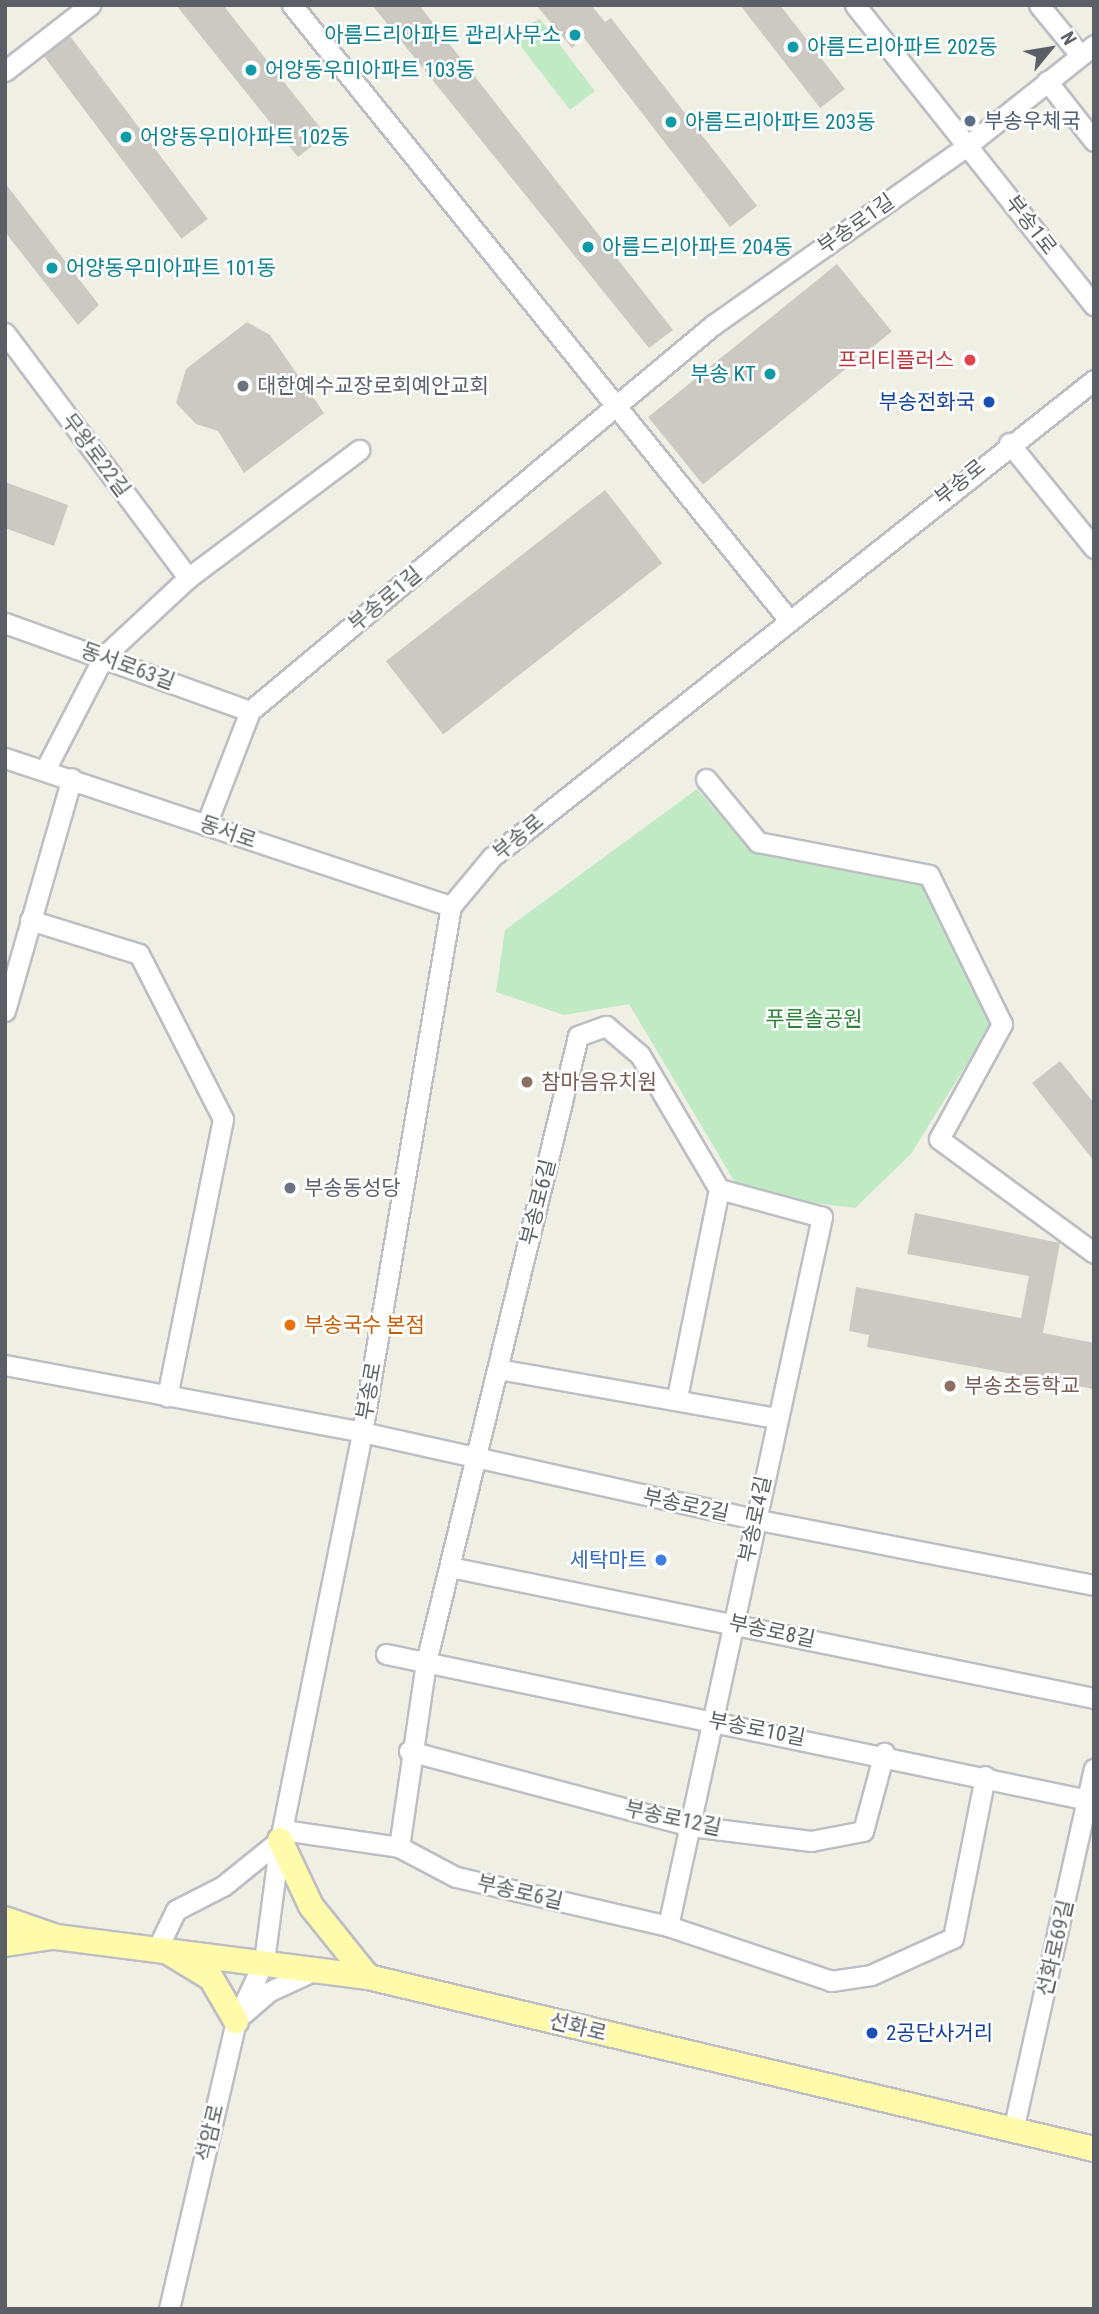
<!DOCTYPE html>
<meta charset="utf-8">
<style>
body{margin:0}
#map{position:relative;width:1099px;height:2314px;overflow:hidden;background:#f0efe4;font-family:"Roboto Condensed","Noto Sans KR",sans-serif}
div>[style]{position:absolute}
.green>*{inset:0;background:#bfeac4}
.building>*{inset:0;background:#cbc9c1;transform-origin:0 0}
.roads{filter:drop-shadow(2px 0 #bcbec4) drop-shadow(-2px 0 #bcbec4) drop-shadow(0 2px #bcbec4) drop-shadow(0 -2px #bcbec4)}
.minor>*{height:19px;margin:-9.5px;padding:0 9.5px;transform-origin:9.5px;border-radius:9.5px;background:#fff}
.major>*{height:24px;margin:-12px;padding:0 12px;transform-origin:12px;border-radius:12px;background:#fffbaa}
.dots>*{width:19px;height:19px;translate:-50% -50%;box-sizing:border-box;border:4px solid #fff;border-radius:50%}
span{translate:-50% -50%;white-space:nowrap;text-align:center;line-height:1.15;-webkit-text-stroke:5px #fff;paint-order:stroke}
.culture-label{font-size:21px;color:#0d838f}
.right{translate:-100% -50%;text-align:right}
.left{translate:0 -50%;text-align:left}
.service-label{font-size:21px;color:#4e5e75}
.street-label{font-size:21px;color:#5c6066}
.health-label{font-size:21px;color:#be3a42}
.worship-label{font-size:21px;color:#5b616d}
.transit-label{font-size:21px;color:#164399}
.park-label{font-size:21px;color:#2d843a}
.education-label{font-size:21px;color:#785e54}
.food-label{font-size:21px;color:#c56008}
.shop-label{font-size:21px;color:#366cbe}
.frame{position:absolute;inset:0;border:7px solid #5c6066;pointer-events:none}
.north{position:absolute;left:1015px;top:14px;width:70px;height:70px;-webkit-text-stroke:5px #fff;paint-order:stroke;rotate:60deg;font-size:19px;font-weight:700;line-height:28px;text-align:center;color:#5c6066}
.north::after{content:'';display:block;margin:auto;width:24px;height:32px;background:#5c6066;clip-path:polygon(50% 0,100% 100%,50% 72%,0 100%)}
</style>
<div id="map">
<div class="green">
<div style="clip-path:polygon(540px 19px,595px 91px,570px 110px,520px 45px,524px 26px)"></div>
<div style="clip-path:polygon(697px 789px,751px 852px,924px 884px,992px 1023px,911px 1154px,855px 1208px,742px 1194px,629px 1004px,564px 1015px,496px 992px,505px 930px)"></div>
</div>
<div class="building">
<div style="clip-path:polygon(176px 5px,223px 5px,326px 135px,298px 157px)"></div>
<div style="clip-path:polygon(372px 5px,419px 5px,673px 330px,649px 348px)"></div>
<div style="clip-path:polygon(536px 5px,591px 5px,605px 22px,611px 18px,757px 206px,730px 227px,584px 38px,572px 48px)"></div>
<div style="clip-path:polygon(740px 5px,780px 5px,845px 89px,820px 108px)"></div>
<div style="left:70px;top:36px;width:229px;height:33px;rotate:53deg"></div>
<div style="clip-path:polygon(5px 183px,99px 305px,78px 325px,5px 232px)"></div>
<div style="left:837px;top:264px;width:87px;height:243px;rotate:51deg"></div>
<div style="clip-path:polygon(247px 322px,270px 335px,324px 413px,244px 473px,218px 431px,196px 424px,176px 403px,186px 369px)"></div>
<div style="clip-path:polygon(5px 482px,68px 505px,54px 546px,5px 528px)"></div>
<div style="left:605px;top:490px;width:93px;height:278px;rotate:52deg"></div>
<div style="clip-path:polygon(1060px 1061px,1094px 1103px,1094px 1161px,1032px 1083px)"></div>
<div style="clip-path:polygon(915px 1213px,1060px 1243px,1043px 1333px,1094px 1343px,1094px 1389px,867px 1347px,869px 1335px,849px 1331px,856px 1287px,1021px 1318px,1029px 1276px,907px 1254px)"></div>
</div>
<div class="roads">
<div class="minor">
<div style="left:292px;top:5px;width:791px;rotate:51.06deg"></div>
<div style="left:855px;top:5px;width:384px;rotate:51.5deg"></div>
<div style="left:1039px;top:5px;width:65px;rotate:50.6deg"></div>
<div style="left:5px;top:71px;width:108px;rotate:-37.8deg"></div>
<div style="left:1047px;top:81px;width:76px;rotate:51.9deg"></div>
<div style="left:5px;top:333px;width:306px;rotate:53.2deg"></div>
<div style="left:1009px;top:443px;width:135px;rotate:51deg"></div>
<div style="left:5px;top:623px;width:260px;rotate:19.8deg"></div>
<div style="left:5px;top:758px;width:470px;rotate:18.4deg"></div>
<div style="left:46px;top:768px;width:126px;rotate:-62.6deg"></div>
<div style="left:104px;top:656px;width:115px;rotate:-42.9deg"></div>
<div style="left:188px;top:578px;width:214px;rotate:-36.8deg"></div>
<div style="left:706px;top:779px;width:82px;rotate:50.5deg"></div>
<div style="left:758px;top:842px;width:174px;rotate:10.9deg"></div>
<div style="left:929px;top:875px;width:166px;rotate:63.9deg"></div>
<div style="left:1002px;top:1024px;width:131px;rotate:118.7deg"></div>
<div style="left:939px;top:1139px;width:192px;rotate:36.3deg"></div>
<div style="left:206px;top:825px;width:122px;rotate:-68.9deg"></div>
<div style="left:250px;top:711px;width:603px;rotate:-39.82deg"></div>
<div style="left:713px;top:325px;width:312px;rotate:-35.2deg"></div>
<div style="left:968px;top:145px;width:161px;rotate:-38.4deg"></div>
<div style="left:30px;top:920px;width:114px;rotate:17.3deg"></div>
<div style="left:139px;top:954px;width:185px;rotate:63deg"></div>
<div style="left:223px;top:1119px;width:283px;rotate:101.4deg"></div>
<div style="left:5px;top:1011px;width:242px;rotate:-74deg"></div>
<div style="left:5px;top:1365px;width:363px;rotate:10.6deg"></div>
<div style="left:362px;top:1432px;width:402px;rotate:12.5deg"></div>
<div style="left:754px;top:1519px;width:346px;rotate:11deg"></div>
<div style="left:498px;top:1369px;width:283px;rotate:10deg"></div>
<div style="left:450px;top:1567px;width:657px;rotate:11.5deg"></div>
<div style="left:386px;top:1654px;width:717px;rotate:11.75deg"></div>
<div style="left:409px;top:1751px;width:292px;rotate:14.9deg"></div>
<div style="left:691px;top:1826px;width:121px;rotate:7.1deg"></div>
<div style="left:811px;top:1841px;width:53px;rotate:-10.9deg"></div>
<div style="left:863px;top:1831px;width:81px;rotate:-74.9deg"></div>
<div style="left:283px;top:1830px;width:117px;rotate:8.3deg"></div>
<div style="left:399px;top:1847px;width:64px;rotate:27.8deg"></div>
<div style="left:456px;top:1877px;width:218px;rotate:13deg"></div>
<div style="left:668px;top:1926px;width:172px;rotate:18.6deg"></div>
<div style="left:831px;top:1981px;width:40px;rotate:-8.5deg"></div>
<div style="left:871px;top:1975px;width:90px;rotate:-24.3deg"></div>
<div style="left:953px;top:1938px;width:165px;rotate:-78.8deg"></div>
<div style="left:399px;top:1847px;width:187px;rotate:-81.7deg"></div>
<div style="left:426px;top:1662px;width:644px;rotate:-76.35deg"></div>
<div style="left:578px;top:1036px;width:30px;rotate:-20deg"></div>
<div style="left:606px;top:1026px;width:45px;rotate:40.5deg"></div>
<div style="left:640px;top:1055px;width:156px;rotate:59.5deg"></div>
<div style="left:719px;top:1189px;width:213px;rotate:101.4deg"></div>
<div style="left:668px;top:1926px;width:726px;rotate:-77.75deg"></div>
<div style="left:822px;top:1217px;width:107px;rotate:-164.8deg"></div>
<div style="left:158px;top:1947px;width:41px;rotate:-64.1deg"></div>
<div style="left:176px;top:1910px;width:53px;rotate:-27.1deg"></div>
<div style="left:223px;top:1886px;width:73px;rotate:-38.9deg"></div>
<div style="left:244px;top:2013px;width:32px;rotate:-41deg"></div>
<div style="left:268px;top:1992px;width:50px;rotate:-25deg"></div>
<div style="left:1014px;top:2126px;width:366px;rotate:-77.4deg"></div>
<div style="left:169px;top:2309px;width:296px;rotate:-76.9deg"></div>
<div style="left:236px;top:2021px;width:66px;rotate:-65deg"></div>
<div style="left:264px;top:1961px;width:122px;rotate:-82.5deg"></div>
<div style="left:280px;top:1840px;width:416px;rotate:-78.6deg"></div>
<div style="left:362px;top:1432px;width:533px;rotate:-80.4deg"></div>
<div style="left:451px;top:906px;width:64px;rotate:-50.1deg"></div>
<div style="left:492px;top:857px;width:768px;rotate:-38.39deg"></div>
</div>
<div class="major">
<div style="left:280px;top:1840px;width:73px;rotate:64.8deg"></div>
<div style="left:311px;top:1906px;width:91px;rotate:51.2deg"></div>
<div style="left:5px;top:1919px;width:54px;rotate:19.4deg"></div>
<div style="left:56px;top:1937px;width:315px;rotate:7.3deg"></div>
<div style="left:368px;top:1977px;width:746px;rotate:13.33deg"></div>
<div style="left:5px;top:1944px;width:48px;rotate:-8.5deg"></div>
<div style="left:168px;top:1952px;width:50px;rotate:31.2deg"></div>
<div style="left:211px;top:1978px;width:50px;rotate:59.8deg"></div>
</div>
</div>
<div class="dots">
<div style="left:575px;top:35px;background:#0f9aa8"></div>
<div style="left:793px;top:47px;background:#0f9aa8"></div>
<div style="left:251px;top:70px;background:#0f9aa8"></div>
<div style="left:970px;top:121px;background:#5c6f8a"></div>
<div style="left:671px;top:122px;background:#0f9aa8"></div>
<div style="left:126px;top:137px;background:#0f9aa8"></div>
<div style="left:588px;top:247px;background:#0f9aa8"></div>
<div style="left:52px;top:268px;background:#0f9aa8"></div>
<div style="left:970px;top:360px;background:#e0444e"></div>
<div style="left:770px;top:374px;background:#0f9aa8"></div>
<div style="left:243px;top:386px;background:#6b7280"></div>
<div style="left:989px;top:402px;background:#1a4fb4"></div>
<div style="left:527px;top:1082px;background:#8d6e63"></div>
<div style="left:290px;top:1188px;background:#6b7280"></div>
<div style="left:290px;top:1325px;background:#e8710a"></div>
<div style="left:950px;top:1386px;background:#8d6e63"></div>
<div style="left:661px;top:1560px;background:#3f7fe0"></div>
<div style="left:872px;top:2033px;background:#1a4fb4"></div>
</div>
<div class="culture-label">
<span class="right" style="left:561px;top:35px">아름드리아파트 관리사무소</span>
<span class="left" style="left:807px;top:47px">아름드리아파트 202동</span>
<span class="left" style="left:265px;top:70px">어양동우미아파트 103동</span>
<span class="left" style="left:685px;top:122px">아름드리아파트 203동</span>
<span class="left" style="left:140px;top:137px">어양동우미아파트 102동</span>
<span class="left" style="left:602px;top:247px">아름드리아파트 204동</span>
<span class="left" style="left:66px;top:268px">어양동우미아파트 101동</span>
<span class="right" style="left:756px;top:374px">부송 KT</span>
</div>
<div class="service-label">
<span class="left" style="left:984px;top:121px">부송우체국</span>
</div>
<div class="street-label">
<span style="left:856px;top:224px;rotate:-35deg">부송로1길</span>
<span style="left:1031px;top:225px;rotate:52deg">부송1로</span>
<span style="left:96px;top:455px;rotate:53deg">무왕로22길</span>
<span style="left:960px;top:482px;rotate:-39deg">부송로</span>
<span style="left:385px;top:599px;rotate:-40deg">부송로1길</span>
<span style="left:128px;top:666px;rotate:20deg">동서로63길</span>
<span style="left:228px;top:832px;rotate:19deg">동서로</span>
<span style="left:518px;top:837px;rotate:-40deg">부송로</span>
<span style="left:538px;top:1202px;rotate:-76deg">부송로6길</span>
<span style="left:369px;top:1391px;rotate:-80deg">부송로</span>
<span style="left:686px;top:1505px;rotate:12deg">부송로2길</span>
<span style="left:755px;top:1519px;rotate:-78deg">부송로4길</span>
<span style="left:772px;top:1631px;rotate:12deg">부송로8길</span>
<span style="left:757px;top:1729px;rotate:11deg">부송로10길</span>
<span style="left:673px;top:1818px;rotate:12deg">부송로12길</span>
<span style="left:520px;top:1892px;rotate:13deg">부송로6길</span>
<span style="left:1055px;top:1948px;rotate:-77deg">선화로69길</span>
<span style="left:578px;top:2027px;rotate:14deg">선화로</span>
<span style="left:210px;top:2133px;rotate:-77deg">석암로</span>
</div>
<div class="health-label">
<span class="right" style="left:954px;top:360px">프리티플러스</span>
</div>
<div class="worship-label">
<span class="left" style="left:257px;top:386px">대한예수교장로회예안교회</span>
<span class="left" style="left:304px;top:1188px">부송동성당</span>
</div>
<div class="transit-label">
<span class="right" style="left:975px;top:402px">부송전화국</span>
<span class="left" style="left:886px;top:2033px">2공단사거리</span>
</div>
<div class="park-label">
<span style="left:814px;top:1019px">푸른솔공원</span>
</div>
<div class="education-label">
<span class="left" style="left:541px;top:1082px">참마음유치원</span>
<span class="left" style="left:964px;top:1386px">부송초등학교</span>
</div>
<div class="food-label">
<span class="left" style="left:304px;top:1325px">부송국수 본점</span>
</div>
<div class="shop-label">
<span class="right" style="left:647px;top:1560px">세탁마트</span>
</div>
<div class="frame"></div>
<div class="north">N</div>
</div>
